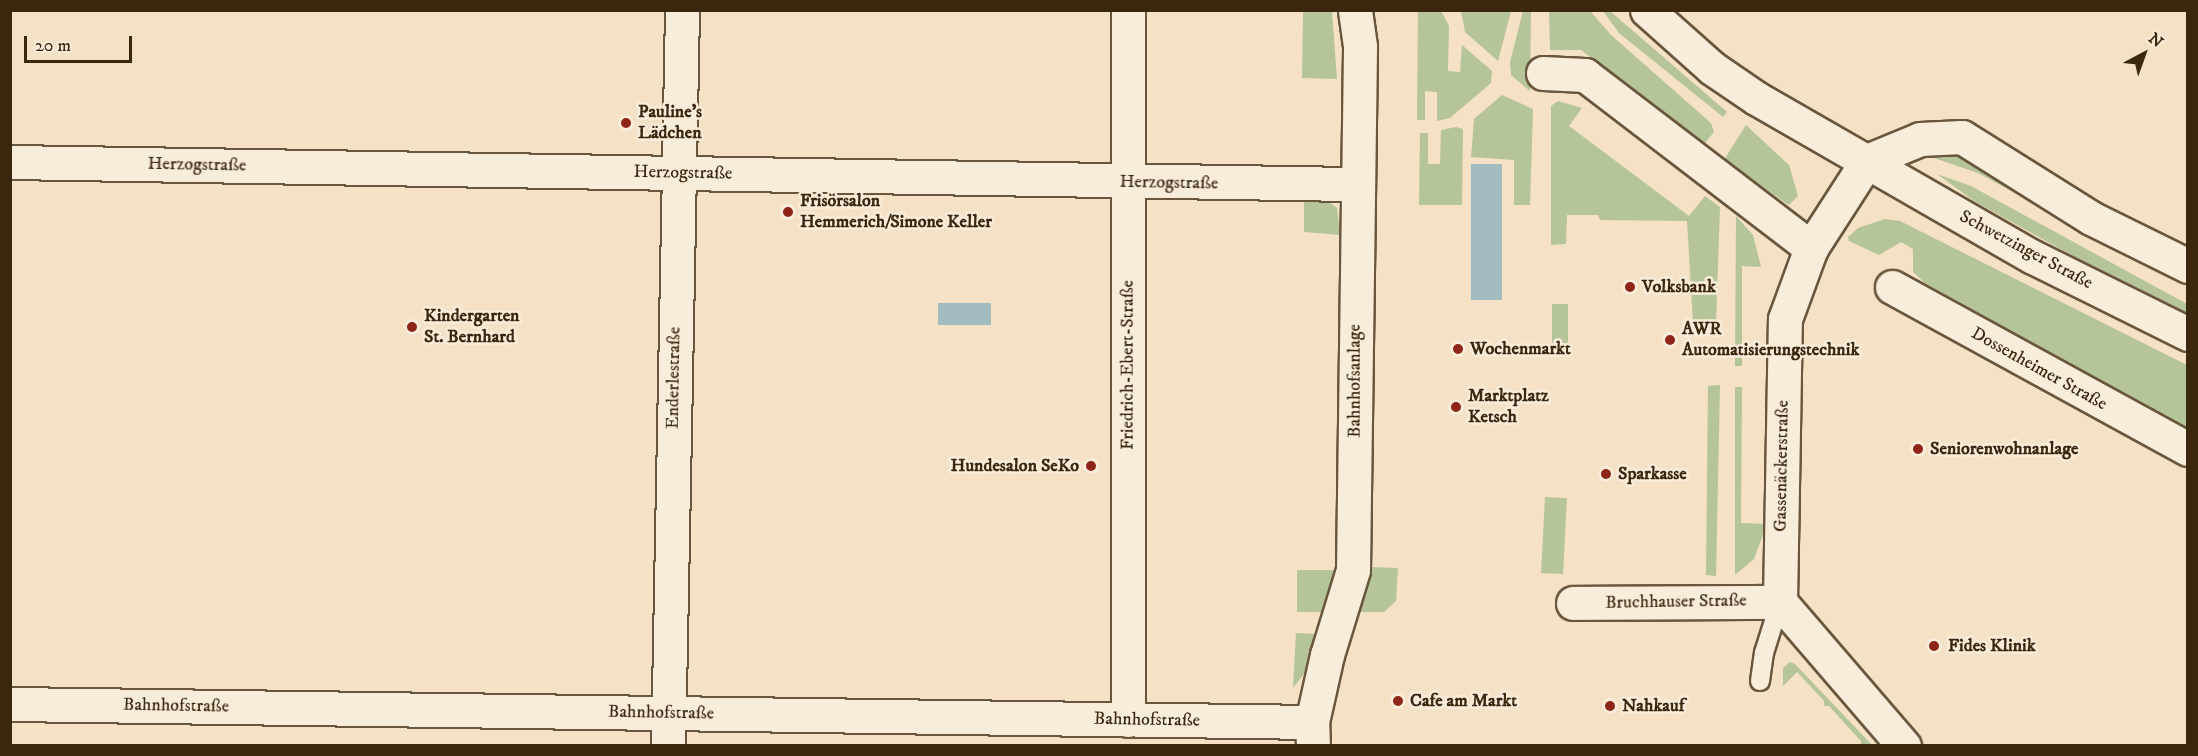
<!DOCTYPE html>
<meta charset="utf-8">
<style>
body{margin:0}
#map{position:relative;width:2198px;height:756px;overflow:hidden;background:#f4e1c6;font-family:"IM FELL DW Pica",serif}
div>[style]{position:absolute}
.green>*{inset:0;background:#b5c499;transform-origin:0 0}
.water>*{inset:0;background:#a1bbbf;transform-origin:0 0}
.roads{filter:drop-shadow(2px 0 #69563c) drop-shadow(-2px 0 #69563c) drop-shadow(0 2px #69563c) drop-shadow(0 -2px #69563c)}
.lane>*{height:18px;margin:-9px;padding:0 9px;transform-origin:9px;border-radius:9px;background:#f8ecda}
.street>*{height:33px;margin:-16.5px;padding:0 16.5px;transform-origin:16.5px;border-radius:16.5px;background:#f8ecda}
.secondary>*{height:33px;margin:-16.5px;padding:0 16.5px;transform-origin:16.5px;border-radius:16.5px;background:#f8ecda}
.dots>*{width:16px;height:16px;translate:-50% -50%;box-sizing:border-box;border:3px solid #f8ecda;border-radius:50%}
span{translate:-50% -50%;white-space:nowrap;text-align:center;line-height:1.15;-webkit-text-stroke:5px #f8ecda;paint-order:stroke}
.poi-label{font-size:18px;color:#3b270e;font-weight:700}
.left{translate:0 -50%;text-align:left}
.right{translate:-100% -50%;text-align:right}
.street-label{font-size:18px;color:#3b270e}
.frame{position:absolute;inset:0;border:12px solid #3b270e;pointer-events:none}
.north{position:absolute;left:2114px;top:24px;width:60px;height:60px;-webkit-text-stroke:4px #f8ecda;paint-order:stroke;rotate:41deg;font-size:16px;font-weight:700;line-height:24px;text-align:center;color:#3b270e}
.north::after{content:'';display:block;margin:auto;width:21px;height:27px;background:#3b270e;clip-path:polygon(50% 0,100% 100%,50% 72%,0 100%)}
.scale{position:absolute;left:24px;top:36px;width:108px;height:27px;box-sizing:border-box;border:3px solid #3b270e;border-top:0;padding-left:8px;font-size:18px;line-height:21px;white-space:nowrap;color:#3b270e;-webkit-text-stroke:4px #f8ecda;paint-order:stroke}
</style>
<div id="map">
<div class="green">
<div style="clip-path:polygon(1303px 11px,1332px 11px,1337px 79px,1302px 78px)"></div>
<div style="clip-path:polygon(1418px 11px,1441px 11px,1449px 26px,1448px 71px,1460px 72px,1462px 45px,1492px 71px,1491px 83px,1450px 118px,1437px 121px,1437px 92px,1425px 91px,1425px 120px,1417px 120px)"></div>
<div style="clip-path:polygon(1461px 11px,1511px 11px,1498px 61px,1465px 32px)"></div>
<div style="clip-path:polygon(1523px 11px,1531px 11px,1530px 91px,1511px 75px,1510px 62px)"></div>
<div style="clip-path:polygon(1549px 11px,1590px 11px,1611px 35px,1711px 123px,1714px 132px,1704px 144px,1581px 50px,1550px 50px)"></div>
<div style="clip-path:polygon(1603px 11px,1610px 11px,1727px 112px,1723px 117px,1619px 33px)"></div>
<div style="clip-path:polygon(1502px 95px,1533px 109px,1530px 205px,1514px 205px,1514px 160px,1471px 157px,1474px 119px)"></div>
<div style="clip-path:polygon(1558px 101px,1582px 108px,1569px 126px,1689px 216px,1705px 196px,1720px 207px,1716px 323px,1693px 323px,1687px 221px,1600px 220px,1598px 215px,1567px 215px,1566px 244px,1551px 245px,1551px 106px)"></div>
<div style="clip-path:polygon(1746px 125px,1789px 165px,1798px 196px,1789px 205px,1724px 160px)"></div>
<div style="clip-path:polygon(1456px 127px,1463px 129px,1462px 205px,1419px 205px,1420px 133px,1428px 133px,1428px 164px,1440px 164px,1441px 130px)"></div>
<div style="clip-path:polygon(1951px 150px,2187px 281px,2187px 286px,1978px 173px,1934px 158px)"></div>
<div style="clip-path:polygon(1937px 174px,1971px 186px,2187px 304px,2187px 319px,1974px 201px)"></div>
<div style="clip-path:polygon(1304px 201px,1329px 202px,1337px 208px,1340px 235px,1304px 232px)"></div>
<div style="clip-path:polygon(1736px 216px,1753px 235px,1761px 267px,1742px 266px,1742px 366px,1735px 366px)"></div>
<div style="clip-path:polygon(1885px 219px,1900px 221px,2187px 365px,2187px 430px,1925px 283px,1913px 272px,1913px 249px,1901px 242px,1879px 255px,1849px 241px,1848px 237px,1858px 228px)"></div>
<div style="left:1552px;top:304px;width:16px;height:51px"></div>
<div style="clip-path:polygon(1720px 385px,1716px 576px,1706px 575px,1708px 386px)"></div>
<div style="clip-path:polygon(1735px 387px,1742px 387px,1741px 523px,1767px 524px,1754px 559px,1735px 575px)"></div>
<div style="left:1545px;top:497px;width:22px;height:76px;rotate:3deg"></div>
<div style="clip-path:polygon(1371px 567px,1398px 568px,1396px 601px,1384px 612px,1360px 612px)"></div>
<div style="clip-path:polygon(1297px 570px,1337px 570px,1324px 612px,1297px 612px)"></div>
<div style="clip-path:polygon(1296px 633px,1316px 634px,1306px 671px,1293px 688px)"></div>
<div style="clip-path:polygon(1790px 662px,1795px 664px,1872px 745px,1861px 745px,1861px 741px,1829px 706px,1824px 706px,1824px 701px,1797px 672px,1783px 686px,1783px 668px)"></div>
</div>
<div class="water">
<div style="left:1471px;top:164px;width:31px;height:136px"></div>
<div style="left:938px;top:303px;width:53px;height:22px"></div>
</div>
<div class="roads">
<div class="lane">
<div style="left:1760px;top:681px;width:28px;rotate:-82deg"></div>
<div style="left:1764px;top:653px;width:53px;rotate:-72.6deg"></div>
</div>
<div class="street">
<div style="left:1128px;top:10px;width:710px;rotate:90deg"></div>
<div style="left:1543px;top:73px;width:42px;rotate:2.7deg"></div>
<div style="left:1585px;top:75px;width:285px;rotate:37.4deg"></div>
<div style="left:10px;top:162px;width:1346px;rotate:0.94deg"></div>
<div style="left:1892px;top:287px;width:337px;rotate:28.7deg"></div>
<div style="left:1573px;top:603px;width:207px;rotate:-0.3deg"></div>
<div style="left:10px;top:704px;width:1302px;rotate:0.79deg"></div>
<div style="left:668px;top:746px;width:736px;rotate:-88.91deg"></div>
<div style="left:1313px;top:746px;width:24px;rotate:-92deg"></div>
<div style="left:1312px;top:722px;width:69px;rotate:-77.4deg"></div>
<div style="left:1327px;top:655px;width:89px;rotate:-73deg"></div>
<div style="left:1353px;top:570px;width:524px;rotate:-89.23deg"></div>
<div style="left:1360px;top:46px;width:36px;rotate:-98deg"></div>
<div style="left:1904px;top:746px;width:190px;rotate:-130.7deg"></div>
<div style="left:1780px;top:602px;width:283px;rotate:-89deg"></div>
<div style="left:1785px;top:319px;width:76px;rotate:-69.9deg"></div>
<div style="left:1811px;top:248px;width:103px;rotate:-57.2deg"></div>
<div style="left:1867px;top:161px;width:57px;rotate:-22.5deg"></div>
<div style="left:1920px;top:139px;width:42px;rotate:-2.7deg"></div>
<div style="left:1962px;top:137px;width:152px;rotate:32.1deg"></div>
<div style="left:2091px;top:218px;width:108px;rotate:26.3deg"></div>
</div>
<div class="secondary">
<div style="left:1647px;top:10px;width:87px;rotate:41.7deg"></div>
<div style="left:1712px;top:68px;width:53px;rotate:34.3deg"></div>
<div style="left:1756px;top:98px;width:319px;rotate:29.9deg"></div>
<div style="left:2033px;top:257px;width:173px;rotate:26.4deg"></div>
</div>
</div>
<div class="dots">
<div style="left:626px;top:123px;background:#8f2418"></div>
<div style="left:788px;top:212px;background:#8f2418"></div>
<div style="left:1630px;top:287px;background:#8f2418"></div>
<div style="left:412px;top:327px;background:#8f2418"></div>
<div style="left:1670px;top:340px;background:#8f2418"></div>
<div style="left:1458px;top:349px;background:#8f2418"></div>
<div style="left:1456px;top:407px;background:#8f2418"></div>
<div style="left:1918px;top:449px;background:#8f2418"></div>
<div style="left:1091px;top:466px;background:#8f2418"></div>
<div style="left:1606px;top:474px;background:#8f2418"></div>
<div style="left:1934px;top:646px;background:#8f2418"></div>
<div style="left:1398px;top:701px;background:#8f2418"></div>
<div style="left:1610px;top:706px;background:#8f2418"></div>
</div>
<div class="poi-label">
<span class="left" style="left:638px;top:123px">Pauline’s<br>Lädchen</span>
<span class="left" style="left:800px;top:212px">Frisörsalon<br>Hemmerich/Simone Keller</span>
<span class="left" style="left:1642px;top:287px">Volksbank</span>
<span class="left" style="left:424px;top:327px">Kindergarten<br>St. Bernhard</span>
<span class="left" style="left:1682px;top:340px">AWR<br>Automatisierungstechnik</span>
<span class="left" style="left:1470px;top:349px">Wochenmarkt</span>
<span class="left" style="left:1468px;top:407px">Marktplatz<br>Ketsch</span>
<span class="left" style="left:1930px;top:449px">Seniorenwohnanlage</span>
<span class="right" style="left:1079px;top:466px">Hundesalon SeKo</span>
<span class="left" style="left:1618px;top:474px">Sparkasse</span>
<span class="left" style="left:1948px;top:646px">Fides Klinik</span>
<span class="left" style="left:1410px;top:701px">Cafe am Markt</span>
<span class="left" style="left:1622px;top:706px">Nahkauf</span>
</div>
<div class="street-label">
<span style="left:197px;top:165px;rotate:1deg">Herzogstraße</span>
<span style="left:683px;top:173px;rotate:1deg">Herzogstraße</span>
<span style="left:1169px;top:183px;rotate:1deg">Herzogstraße</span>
<span style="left:2026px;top:250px;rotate:28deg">Schwetzinger Straße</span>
<span style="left:1128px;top:365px;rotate:-90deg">Friedrich-Ebert-Straße</span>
<span style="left:2039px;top:369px;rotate:29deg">Dossenheimer Straße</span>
<span style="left:674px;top:378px;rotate:-89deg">Enderlestraße</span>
<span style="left:1355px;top:381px;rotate:-90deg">Bahnhofsanlage</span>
<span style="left:1782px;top:466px;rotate:-89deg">Gassenäckerstraße</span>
<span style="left:1676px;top:602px;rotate:-1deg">Bruchhauser Straße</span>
<span style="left:176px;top:706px;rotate:1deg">Bahnhofstraße</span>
<span style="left:661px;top:713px;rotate:1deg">Bahnhofstraße</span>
<span style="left:1147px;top:720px;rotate:1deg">Bahnhofstraße</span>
</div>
<div class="frame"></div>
<div class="north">N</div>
<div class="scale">20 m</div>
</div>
